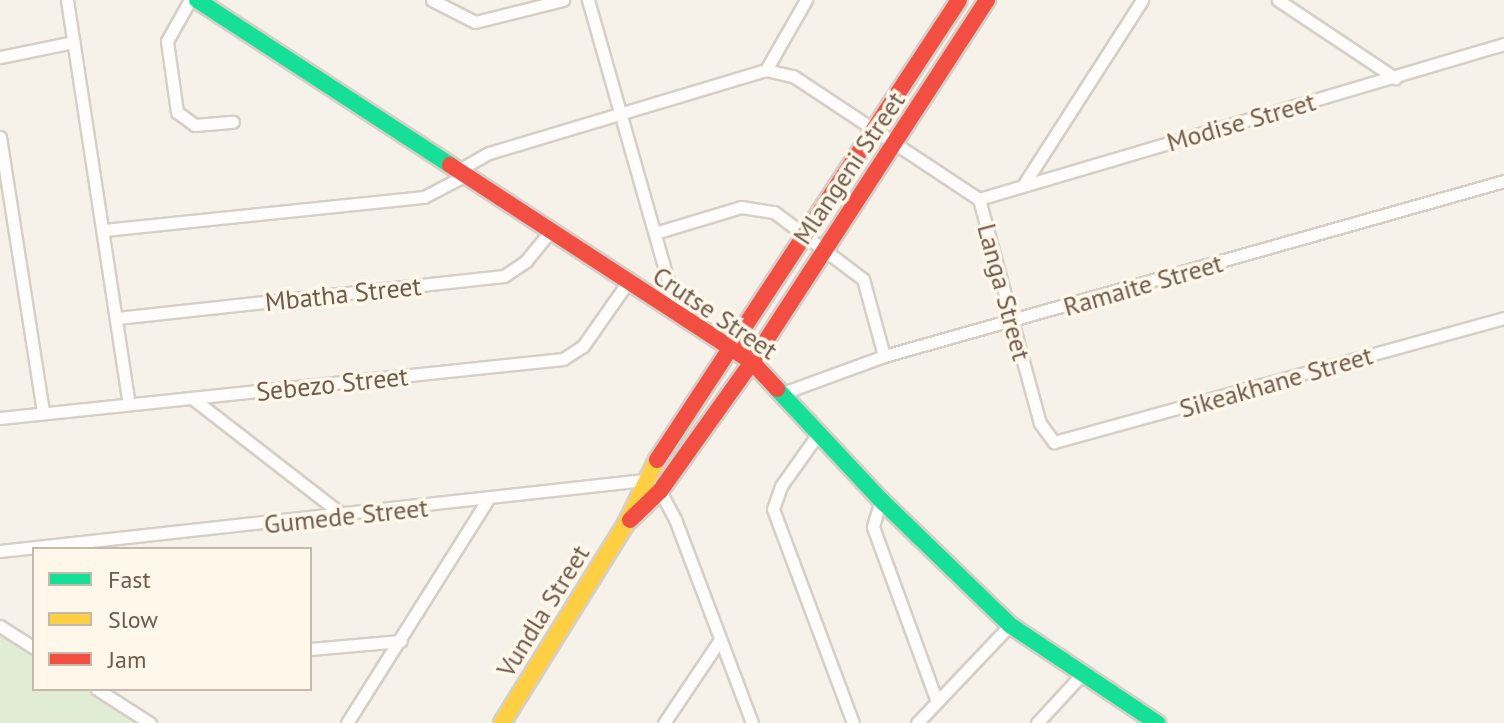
<!DOCTYPE html>
<style>
body{margin:0}
#map{position:relative;width:1504px;height:723px;overflow:hidden;background:#f6f2e9;font-family:"PT Sans",sans-serif}
div>[style]{position:absolute}
.green>*{inset:0;background:#e1ecd5}
.roads{filter:drop-shadow(2px 0 #d5cfc7) drop-shadow(-2px 0 #d5cfc7) drop-shadow(0 2px #d5cfc7) drop-shadow(0 -2px #d5cfc7)}
.street>*{height:11px;margin:-5.5px;padding:0 5.5px;transform-origin:5.5px;border-radius:5.5px;background:#fefdfc}
.fast>*{height:16px;margin:-8px;padding:0 8px;transform-origin:8px;border-radius:8px;background:#16e098}
.slow>*{height:16px;margin:-8px;padding:0 8px;transform-origin:8px;border-radius:8px;background:#ffcf43}
.jam>*{height:16px;margin:-8px;padding:0 8px;transform-origin:8px;border-radius:8px;background:#f24e42}
span{translate:-50% -50%;white-space:nowrap;text-align:center;line-height:1.15;-webkit-text-stroke:7px #fef7ea;paint-order:stroke}
.street-label{font-size:26px;color:#715b4c}
.legend{position:absolute;left:32px;top:547px;width:280px;height:144px;box-sizing:border-box;background:#fef7ea;border:2px solid #c6b9ab;margin:0;padding:10px 14px;list-style:none;font-size:24px;color:#715b4c}
.legend li{display:flex;align-items:center;gap:16px;height:40px}
.legend b{width:40px;border:2px solid #c6b9ab}
</style>
<div id="map">
<div class="green">
<div style="clip-path:polygon(0 627px,34px 649px,34px 689px,95px 689px,143px 723px,0 723px)"></div>
</div>
<div class="roads">
<div class="street">
<div style="left:67px;top:0;width:408px;rotate:81.3deg"></div>
<div style="left:190px;top:0;width:47px;rotate:119.3deg"></div>
<div style="left:167px;top:41px;width:72px;rotate:82deg"></div>
<div style="left:177px;top:112px;width:22px;rotate:36deg"></div>
<div style="left:195px;top:125px;width:38px;rotate:-5deg"></div>
<div style="left:432px;top:0;width:48px;rotate:27.1deg"></div>
<div style="left:475px;top:22px;width:91px;rotate:-14deg"></div>
<div style="left:588px;top:0;width:325px;rotate:74.1deg"></div>
<div style="left:1278px;top:0;width:141px;rotate:33.7deg"></div>
<div style="left:0;top:57px;width:75px;rotate:-11.6deg"></div>
<div style="left:766px;top:70px;width:28px;rotate:13deg"></div>
<div style="left:793px;top:76px;width:223px;rotate:33.5deg"></div>
<div style="left:979px;top:199px;width:232px;rotate:74.8deg"></div>
<div style="left:1040px;top:423px;width:24px;rotate:54deg"></div>
<div style="left:1054px;top:442px;width:467px;rotate:-15.4deg"></div>
<div style="left:0;top:137px;width:278px;rotate:81.1deg"></div>
<div style="left:459px;top:170px;width:34px;rotate:-30deg"></div>
<div style="left:489px;top:153px;width:289px;rotate:-16.7deg"></div>
<div style="left:766px;top:70px;width:81px;rotate:-60.3deg"></div>
<div style="left:1024px;top:184px;width:219px;rotate:-57.3deg"></div>
<div style="left:979px;top:199px;width:547px;rotate:-16.45deg"></div>
<div style="left:104px;top:230px;width:322px;rotate:-5.9deg"></div>
<div style="left:424px;top:197px;width:47px;rotate:-27.6deg"></div>
<div style="left:655px;top:233px;width:90px;rotate:-16.8deg"></div>
<div style="left:741px;top:207px;width:33px;rotate:9deg"></div>
<div style="left:774px;top:212px;width:111px;rotate:37deg"></div>
<div style="left:863px;top:279px;width:80px;rotate:74.7deg"></div>
<div style="left:117px;top:318px;width:389px;rotate:-6.2deg"></div>
<div style="left:504px;top:276px;width:27px;rotate:-34deg"></div>
<div style="left:526px;top:261px;width:38px;rotate:-51deg"></div>
<div style="left:783px;top:393px;width:108px;rotate:-20.1deg"></div>
<div style="left:884px;top:356px;width:644px;rotate:-15.76deg"></div>
<div style="left:192px;top:398px;width:192px;rotate:37.8deg"></div>
<div style="left:0;top:418px;width:566px;rotate:-5.98deg"></div>
<div style="left:563px;top:359px;width:24px;rotate:-33deg"></div>
<div style="left:583px;top:346px;width:78px;rotate:-54.9deg"></div>
<div style="left:818px;top:434px;width:64px;rotate:125.4deg"></div>
<div style="left:781px;top:486px;width:24px;rotate:109deg"></div>
<div style="left:773px;top:509px;width:228px;rotate:69.5deg"></div>
<div style="left:881px;top:500px;width:28px;rotate:107deg"></div>
<div style="left:873px;top:527px;width:186px;rotate:69.9deg"></div>
<div style="left:0;top:551px;width:648px;rotate:-6.29deg"></div>
<div style="left:644px;top:480px;width:19px;rotate:35deg"></div>
<div style="left:660px;top:491px;width:32px;rotate:62deg"></div>
<div style="left:675px;top:519px;width:218px;rotate:69.3deg"></div>
<div style="left:0;top:626px;width:40px;rotate:32.9deg"></div>
<div style="left:310px;top:649px;width:91px;rotate:-5deg"></div>
<div style="left:97px;top:689px;width:63px;rotate:32.7deg"></div>
<div style="left:347px;top:723px;width:262px;rotate:-57.8deg"></div>
<div style="left:664px;top:723px;width:99px;rotate:-56.1deg"></div>
<div style="left:917px;top:723px;width:135px;rotate:-46.5deg"></div>
<div style="left:1037px;top:723px;width:67px;rotate:-47.4deg"></div>
</div>
<div class="fast">
<div style="left:197px;top:0;width:302px;rotate:33.1deg"></div>
<div style="left:777px;top:389px;width:152px;rotate:46.9deg"></div>
<div style="left:881px;top:500px;width:180px;rotate:44.1deg"></div>
<div style="left:1010px;top:625px;width:177px;rotate:33.7deg"></div>
</div>
<div class="slow">
<div style="left:502px;top:723px;width:234px;rotate:-58.1deg"></div>
<div style="left:626px;top:524px;width:71px;rotate:-64.2deg"></div>
</div>
<div class="jam">
<div style="left:450px;top:165px;width:361px;rotate:33.1deg"></div>
<div style="left:752px;top:362px;width:37px;rotate:47deg"></div>
<div style="left:657px;top:460px;width:550px;rotate:-56.71deg"></div>
<div style="left:630px;top:520px;width:42px;rotate:-44deg"></div>
<div style="left:660px;top:491px;width:158px;rotate:-54.5deg"></div>
<div style="left:752px;top:362px;width:432px;rotate:-57deg"></div>
</div>
</div>
<div class="street-label">
<span style="left:1241px;top:122px;rotate:-16deg">Modise Street</span>
<span style="left:849px;top:168px;rotate:-56deg">Mlangeni Street</span>
<span style="left:1143px;top:285px;rotate:-16deg">Ramaite Street</span>
<span style="left:1004px;top:292px;rotate:75deg">Langa Street</span>
<span style="left:343px;top:294px;rotate:-6deg">Mbatha Street</span>
<span style="left:715px;top:313px;rotate:34deg">Crutse Street</span>
<span style="left:1276px;top:382px;rotate:-16deg">Sikeakhane Street</span>
<span style="left:332px;top:384px;rotate:-6deg">Sebezo Street</span>
<span style="left:346px;top:516px;rotate:-6deg">Gumede Street</span>
<span style="left:543px;top:611px;rotate:-58deg">Vundla Street</span>
</div>
<ul class="legend">
<li><b style="height:10px;background:#16e098"></b>Fast</li>
<li><b style="height:10px;background:#ffcf43"></b>Slow</li>
<li><b style="height:10px;background:#f24e42"></b>Jam</li>
</ul>
</div>
